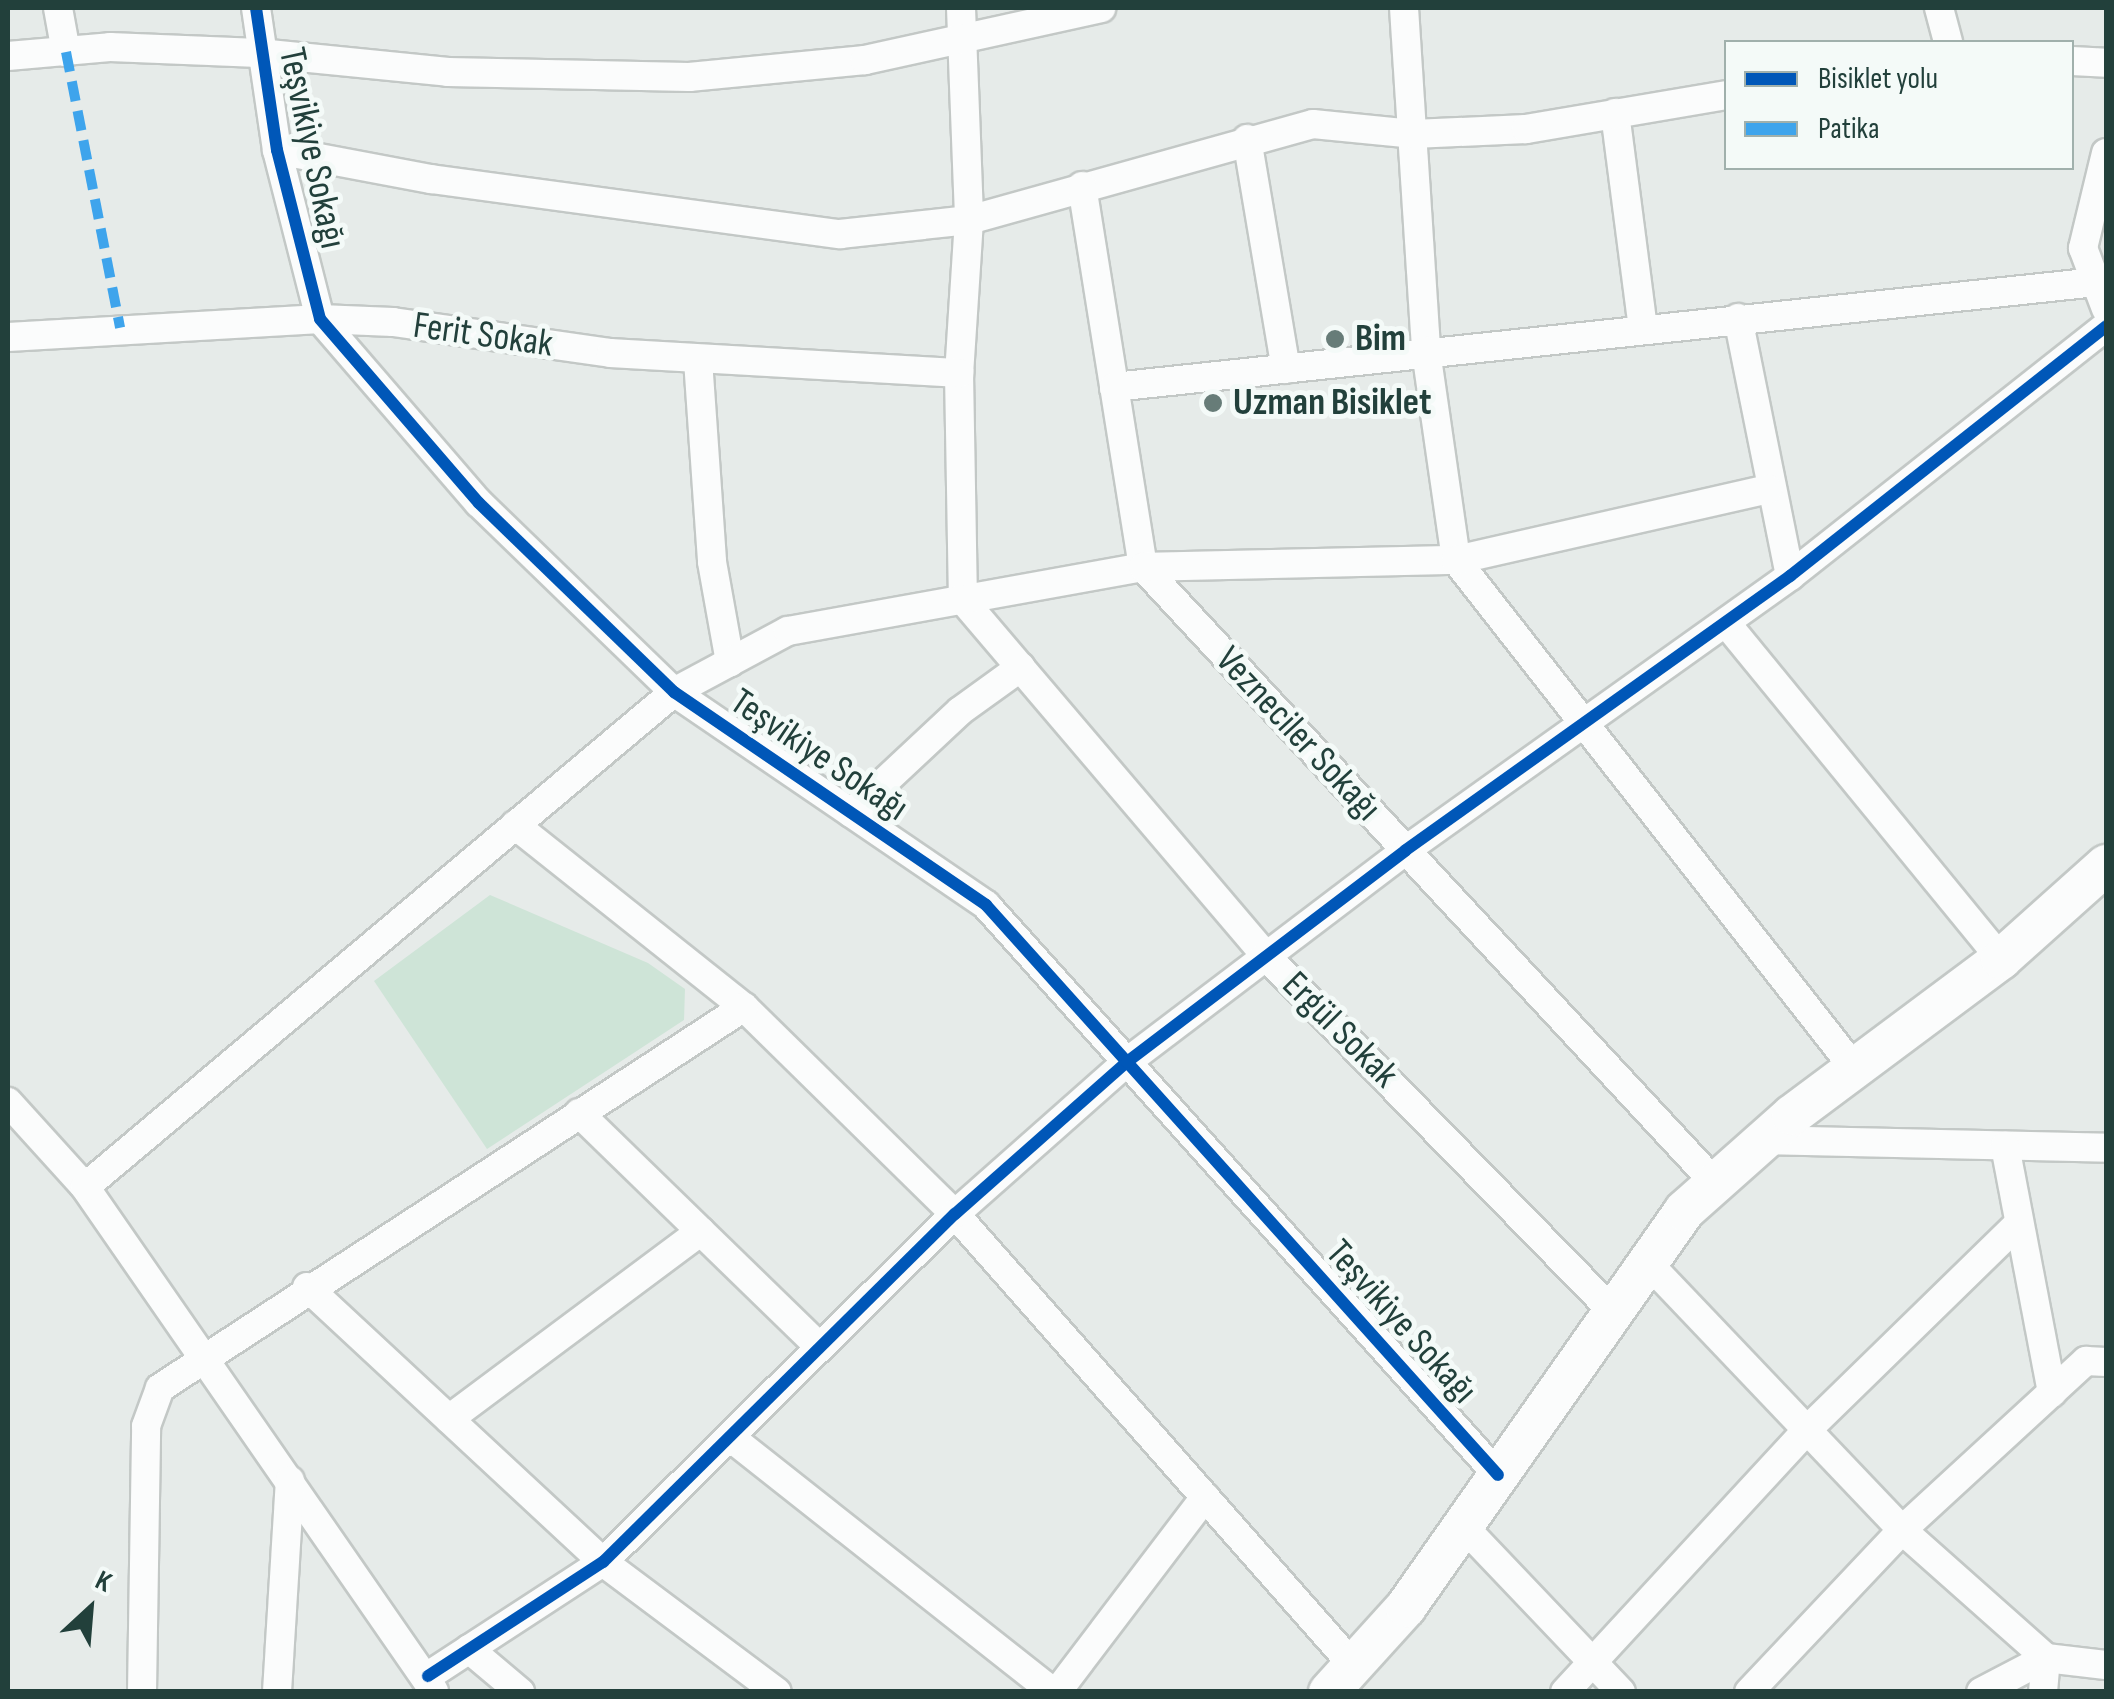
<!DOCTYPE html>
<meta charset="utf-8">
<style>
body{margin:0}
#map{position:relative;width:2114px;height:1699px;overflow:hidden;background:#e6ebe9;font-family:"Sofia Sans Condensed",sans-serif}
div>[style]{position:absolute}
.green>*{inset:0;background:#cee4d7}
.roads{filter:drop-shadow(2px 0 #c3c8c6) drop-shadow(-2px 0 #c3c8c6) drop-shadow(0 2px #c3c8c6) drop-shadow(0 -2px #c3c8c6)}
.street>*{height:28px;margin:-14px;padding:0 14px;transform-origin:14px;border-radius:14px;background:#fbfcfc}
.secondary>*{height:40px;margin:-20px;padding:0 20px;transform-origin:20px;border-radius:20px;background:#fbfcfc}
.quiet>*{height:10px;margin-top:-5px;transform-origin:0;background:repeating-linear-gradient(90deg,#3ea4ec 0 20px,transparent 0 30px)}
.cycleway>*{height:12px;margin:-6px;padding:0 6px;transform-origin:6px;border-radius:6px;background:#0057b8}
.dots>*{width:28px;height:28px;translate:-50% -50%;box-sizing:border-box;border:5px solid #f4faf8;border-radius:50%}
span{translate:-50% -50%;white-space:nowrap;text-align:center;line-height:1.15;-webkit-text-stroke:10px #f4faf8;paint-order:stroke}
.street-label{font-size:38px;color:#22403b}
.poi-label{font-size:38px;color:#22403b;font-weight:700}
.left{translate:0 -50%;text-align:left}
.frame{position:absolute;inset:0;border:10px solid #22403b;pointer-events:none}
.legend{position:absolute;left:1724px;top:40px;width:350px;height:130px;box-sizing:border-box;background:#f4faf8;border:2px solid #a0b0ac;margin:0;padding:12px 18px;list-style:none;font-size:30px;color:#22403b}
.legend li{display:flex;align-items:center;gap:20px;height:50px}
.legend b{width:50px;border:2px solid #a0b0ac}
.north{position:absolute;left:40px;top:1559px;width:100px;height:100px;-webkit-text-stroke:8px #f4faf8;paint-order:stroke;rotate:26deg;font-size:28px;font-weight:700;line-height:40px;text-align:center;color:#22403b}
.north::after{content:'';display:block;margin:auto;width:35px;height:45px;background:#22403b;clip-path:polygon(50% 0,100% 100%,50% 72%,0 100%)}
</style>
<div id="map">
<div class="green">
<div style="clip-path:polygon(490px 895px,648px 963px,685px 989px,684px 1020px,487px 1149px,374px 981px)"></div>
</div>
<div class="roads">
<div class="street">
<div style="left:58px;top:8px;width:45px;rotate:79.7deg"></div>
<div style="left:256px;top:8px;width:144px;rotate:81.6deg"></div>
<div style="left:277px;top:150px;width:174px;rotate:75.7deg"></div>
<div style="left:320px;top:319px;width:243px;rotate:49.2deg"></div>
<div style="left:479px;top:503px;width:272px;rotate:44.1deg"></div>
<div style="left:674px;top:692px;width:378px;rotate:34.3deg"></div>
<div style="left:986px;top:905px;width:766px;rotate:48.07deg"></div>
<div style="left:961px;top:8px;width:212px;rotate:87.8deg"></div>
<div style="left:969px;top:220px;width:153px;rotate:93.7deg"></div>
<div style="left:959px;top:373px;width:227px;rotate:89deg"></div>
<div style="left:963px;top:600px;width:467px;rotate:49.6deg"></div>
<div style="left:1266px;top:956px;width:497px;rotate:45.7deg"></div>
<div style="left:1404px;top:8px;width:344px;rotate:86.3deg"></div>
<div style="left:1426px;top:351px;width:211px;rotate:81.8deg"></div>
<div style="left:1456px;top:560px;width:645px;rotate:51.92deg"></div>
<div style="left:1939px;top:8px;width:35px;rotate:75deg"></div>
<div style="left:8px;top:56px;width:102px;rotate:-5deg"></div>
<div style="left:110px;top:47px;width:149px;rotate:2.3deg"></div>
<div style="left:259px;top:53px;width:190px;rotate:5.7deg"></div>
<div style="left:448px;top:72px;width:241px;rotate:1.2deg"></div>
<div style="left:689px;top:77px;width:177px;rotate:-5.5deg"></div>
<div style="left:865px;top:60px;width:242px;rotate:-12.4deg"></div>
<div style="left:2072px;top:61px;width:34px;rotate:3deg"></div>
<div style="left:1615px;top:113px;width:217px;rotate:82.6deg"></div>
<div style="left:1247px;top:139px;width:233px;rotate:80.4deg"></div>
<div style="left:277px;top:150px;width:157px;rotate:10.7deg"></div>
<div style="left:431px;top:179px;width:413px;rotate:7.7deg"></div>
<div style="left:840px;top:234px;width:130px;rotate:-6.2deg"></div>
<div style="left:969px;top:220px;width:357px;rotate:-15.6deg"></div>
<div style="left:1313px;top:124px;width:100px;rotate:5.7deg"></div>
<div style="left:1413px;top:134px;width:113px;rotate:-2.5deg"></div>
<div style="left:1526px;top:129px;width:203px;rotate:-9.6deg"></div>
<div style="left:2106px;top:153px;width:98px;rotate:103.6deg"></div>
<div style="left:2083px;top:248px;width:65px;rotate:69.3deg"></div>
<div style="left:1082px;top:186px;width:386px;rotate:80.9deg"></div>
<div style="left:1143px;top:567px;width:841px;rotate:47.12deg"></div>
<div style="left:1738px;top:318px;width:263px;rotate:78.6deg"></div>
<div style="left:8px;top:337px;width:313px;rotate:-3.3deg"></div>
<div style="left:320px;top:319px;width:73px;rotate:2.4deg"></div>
<div style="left:393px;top:322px;width:220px;rotate:8.1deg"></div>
<div style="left:611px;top:353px;width:349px;rotate:3.3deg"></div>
<div style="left:698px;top:360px;width:202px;rotate:86deg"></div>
<div style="left:712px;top:562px;width:102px;rotate:79.8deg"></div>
<div style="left:1114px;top:387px;width:998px;rotate:-6.1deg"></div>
<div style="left:1726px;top:623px;width:434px;rotate:50.7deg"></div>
<div style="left:851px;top:813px;width:149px;rotate:-43.1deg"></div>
<div style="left:960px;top:711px;width:75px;rotate:-35.8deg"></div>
<div style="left:515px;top:825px;width:293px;rotate:38.5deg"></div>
<div style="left:744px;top:1007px;width:296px;rotate:44.5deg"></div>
<div style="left:955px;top:1214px;width:602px;rotate:48.57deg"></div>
<div style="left:8px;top:1102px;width:115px;rotate:47.8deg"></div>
<div style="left:85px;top:1187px;width:613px;rotate:55.3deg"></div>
<div style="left:579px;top:1113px;width:336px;rotate:44.2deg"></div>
<div style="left:1763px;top:1140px;width:343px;rotate:1.3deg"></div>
<div style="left:2005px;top:1146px;width:251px;rotate:79.2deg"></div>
<div style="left:85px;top:1187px;width:769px;rotate:-40.04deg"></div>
<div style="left:674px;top:692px;width:129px;rotate:-28.2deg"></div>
<div style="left:788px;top:631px;width:361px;rotate:-10.2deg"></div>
<div style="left:1143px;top:567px;width:313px;rotate:-1.3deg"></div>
<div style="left:1456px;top:560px;width:320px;rotate:-12.8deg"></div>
<div style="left:1648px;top:1263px;width:369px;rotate:46.4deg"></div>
<div style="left:1902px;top:1530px;width:193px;rotate:41.6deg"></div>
<div style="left:307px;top:1287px;width:404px;rotate:42.9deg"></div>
<div style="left:603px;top:1562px;width:217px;rotate:36.8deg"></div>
<div style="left:449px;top:1419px;width:314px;rotate:-36.7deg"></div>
<div style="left:730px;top:1437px;width:412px;rotate:38.3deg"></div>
<div style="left:1463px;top:1526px;width:229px;rotate:46.4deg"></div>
<div style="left:469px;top:1649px;width:67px;rotate:40.1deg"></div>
<div style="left:2046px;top:1658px;width:60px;rotate:6.7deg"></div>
<div style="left:428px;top:1676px;width:209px;rotate:-33.1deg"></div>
<div style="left:603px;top:1562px;width:495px;rotate:-44.7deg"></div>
<div style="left:955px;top:1214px;width:230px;rotate:-41.5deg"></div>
<div style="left:1127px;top:1062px;width:350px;rotate:-37.2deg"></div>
<div style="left:1406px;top:850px;width:472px;rotate:-35.5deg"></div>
<div style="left:1790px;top:576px;width:403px;rotate:-38.3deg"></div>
<div style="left:142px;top:1692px;width:266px;rotate:-89.1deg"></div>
<div style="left:146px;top:1426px;width:40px;rotate:-69.8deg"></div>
<div style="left:160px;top:1388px;width:697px;rotate:-33.12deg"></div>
<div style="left:277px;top:1692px;width:212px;rotate:-86.5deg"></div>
<div style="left:1057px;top:1692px;width:245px;rotate:-52.8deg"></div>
<div style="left:1565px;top:1692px;width:357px;rotate:-47.3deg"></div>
<div style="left:1807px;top:1430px;width:296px;rotate:-44.3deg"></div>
<div style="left:1749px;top:1692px;width:223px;rotate:-46.6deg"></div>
<div style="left:1902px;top:1530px;width:250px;rotate:-42.6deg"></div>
<div style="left:2086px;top:1361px;width:20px;rotate:3deg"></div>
<div style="left:1981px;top:1692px;width:73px;rotate:-27.6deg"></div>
<div style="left:2043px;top:1692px;width:34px;rotate:-85deg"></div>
</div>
<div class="secondary">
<div style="left:1329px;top:1692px;width:115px;rotate:-47.8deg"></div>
<div style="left:1406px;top:1607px;width:484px;rotate:-54.9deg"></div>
<div style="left:1684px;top:1211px;width:144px;rotate:-41.6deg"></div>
<div style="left:1792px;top:1115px;width:261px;rotate:-36.7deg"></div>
<div style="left:2001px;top:959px;width:141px;rotate:-41.8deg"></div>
</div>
</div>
<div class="quiet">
<div style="left:66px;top:52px;width:281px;rotate:78.9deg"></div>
</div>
<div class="cycleway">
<div style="left:256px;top:8px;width:144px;rotate:81.6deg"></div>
<div style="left:277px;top:150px;width:174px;rotate:75.7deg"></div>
<div style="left:320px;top:319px;width:243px;rotate:49.2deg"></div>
<div style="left:479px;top:503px;width:272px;rotate:44.1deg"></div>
<div style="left:674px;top:692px;width:378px;rotate:34.3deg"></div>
<div style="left:986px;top:905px;width:766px;rotate:48.07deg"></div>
<div style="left:428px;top:1676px;width:209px;rotate:-33.1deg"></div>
<div style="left:603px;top:1562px;width:495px;rotate:-44.7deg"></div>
<div style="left:955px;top:1214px;width:230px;rotate:-41.5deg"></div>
<div style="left:1127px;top:1062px;width:350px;rotate:-37.2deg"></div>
<div style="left:1406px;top:850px;width:472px;rotate:-35.5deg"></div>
<div style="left:1790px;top:576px;width:403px;rotate:-38.3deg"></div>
</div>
<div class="dots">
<div style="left:1335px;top:339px;background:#677c78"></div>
<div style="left:1213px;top:403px;background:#677c78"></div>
</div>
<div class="street-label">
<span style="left:312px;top:148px;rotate:78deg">Teşvikiye Sokağı</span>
<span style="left:483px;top:335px;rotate:8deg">Ferit Sokak</span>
<span style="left:1298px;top:734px;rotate:47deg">Vezneciler Sokağı</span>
<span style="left:819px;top:755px;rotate:34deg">Teşvikiye Sokağı</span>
<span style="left:1340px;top:1030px;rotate:45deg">Ergül Sokak</span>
<span style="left:1401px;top:1322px;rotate:48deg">Teşvikiye Sokağı</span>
</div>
<div class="poi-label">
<span class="left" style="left:1355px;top:339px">Bim</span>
<span class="left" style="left:1233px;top:403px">Uzman Bisiklet</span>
</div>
<div class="frame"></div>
<ul class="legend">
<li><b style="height:12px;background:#0057b8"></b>Bisiklet yolu</li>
<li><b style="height:12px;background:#3ea4ec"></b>Patika</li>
</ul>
<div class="north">K</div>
</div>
